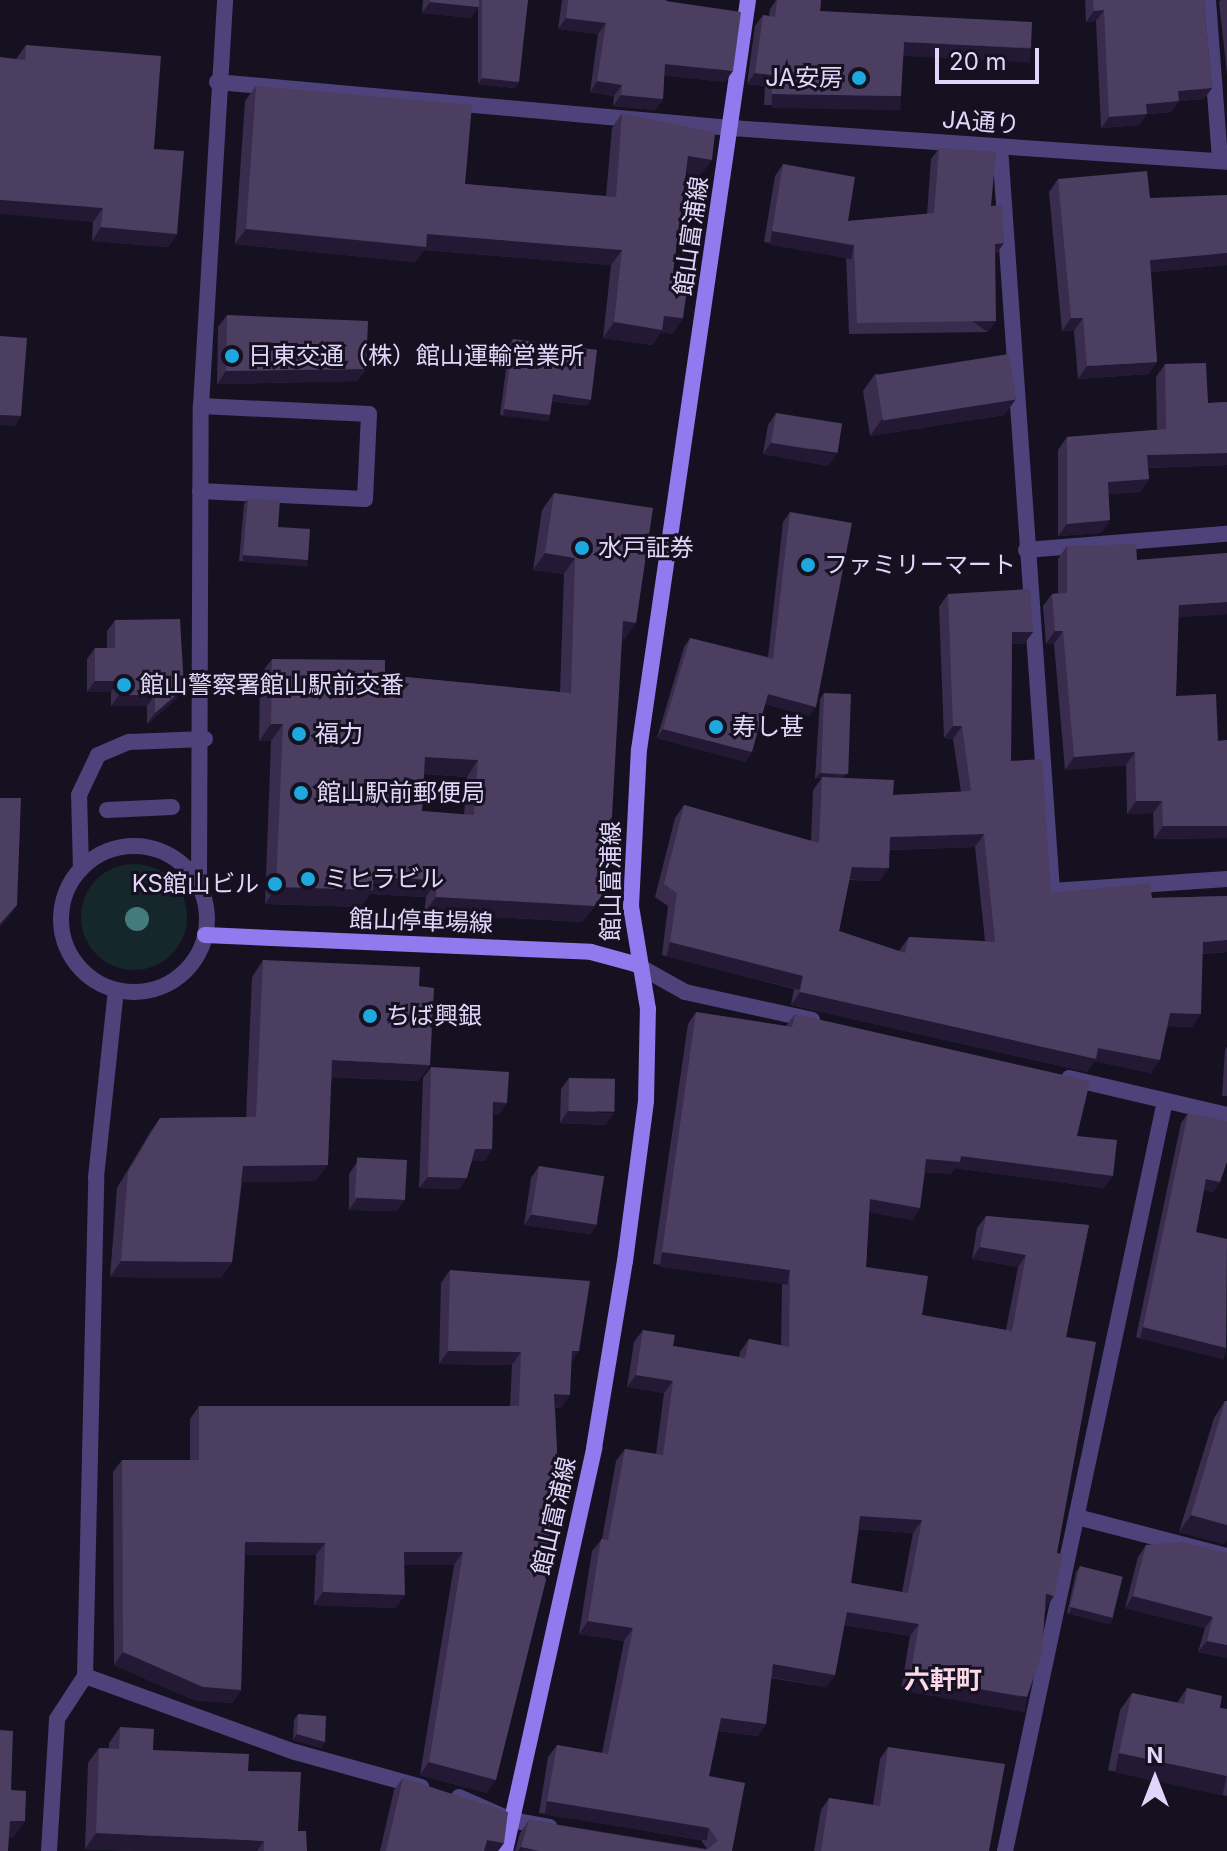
<!DOCTYPE html>
<meta charset="utf-8">
<style>
body{margin:0}
#map{position:relative;width:1227px;height:1851px;overflow:hidden;background:#161121;font-family:Inter,"Noto Sans JP",sans-serif}
div>[style]{position:absolute}
.green>*{inset:0;background:#15272a}
.round{border-radius:50%}
.service>*{height:16px;margin:-8px;padding:0 8px;transform-origin:8px;border-radius:8px;background:#4e427a}
.pedestrian>*{height:16px;margin:-8px;padding:0 8px;transform-origin:8px;border-radius:8px;background:#4e427a}
.minor>*{height:16px;margin:-8px;padding:0 8px;transform-origin:8px;border-radius:8px;background:#4e427a}
.minor>.ring{margin:-8px;padding:0;box-sizing:content-box;background:none;border:16px solid #4e427a;border-radius:50%}
.tertiary>*{height:16px;margin:-8px;padding:0 8px;transform-origin:8px;border-radius:8px;background:#4e427a}
.secondary>*{height:16px;margin:-8px;padding:0 8px;transform-origin:8px;border-radius:8px;background:#917aed}
.trees>*{width:24px;height:24px;margin:-12px;border-radius:50%;background:#457a7d}
.wall>*{inset:0;background:#392c4d}
.shaded-wall>*{inset:0;background:#231934;transform-origin:0 0}
.building>*{inset:0;background:#4b3e60;transform-origin:0 0}
.dots>*{width:22px;height:22px;translate:-50% -50%;box-sizing:border-box;border:4px solid #161121;border-radius:50%}
span{translate:-50% -50%;white-space:nowrap;text-align:center;line-height:1.15;-webkit-text-stroke:6px #161121;paint-order:stroke}
.poi-label{font-size:24px;color:#e1d6fa}
.right{translate:-100% -50%;text-align:right}
.left{translate:0 -50%;text-align:left}
.street-label{font-size:24px;color:#e1d6fa}
.neighbourhood-label{font-size:26px;color:#fad8e7;font-weight:700}
.north{position:absolute;left:1115px;top:1739px;width:80px;height:80px;-webkit-text-stroke:6px #161121;paint-order:stroke;rotate:0deg;font-size:22px;font-weight:700;line-height:32px;text-align:center;color:#e1d6fa}
.north::after{content:'';display:block;margin:auto;width:28px;height:36px;background:#e1d6fa;clip-path:polygon(50% 0,100% 100%,50% 72%,0 100%)}
.scale{position:absolute;left:935px;top:48px;width:104px;height:36px;box-sizing:border-box;border:4px solid #e1d6fa;border-top:0;padding-left:10px;font-size:24px;line-height:28px;white-space:nowrap;color:#e1d6fa;-webkit-text-stroke:6px #161121;paint-order:stroke}
</style>
<div id="map">
<div class="green">
<div class="round" style="left:81px;top:864px;width:106px;height:106px"></div>
</div>
<div class="service">
<div style="left:200px;top:491px;width:165px;rotate:2.8deg"></div>
<div style="left:365px;top:499px;width:85px;rotate:-87.3deg"></div>
<div style="left:369px;top:414px;width:168px;rotate:-177.3deg"></div>
<div style="left:1026px;top:550px;width:202px;rotate:-4.6deg"></div>
<div style="left:1081px;top:1518px;width:151px;rotate:14.6deg"></div>
</div>
<div class="pedestrian">
<div style="left:107px;top:810px;width:65px;rotate:-2.6deg"></div>
</div>
<div class="minor">
<div style="left:1208px;top:0;width:161px;rotate:85.7deg"></div>
<div style="left:217px;top:82px;width:516px;rotate:5.11deg"></div>
<div style="left:1000px;top:147px;width:746px;rotate:86deg"></div>
<div style="left:1052px;top:891px;width:175px;rotate:-3.9deg"></div>
<div class="ring" style="left:61px;top:846px;width:130px;height:130px"></div>
<div style="left:81px;top:869px;width:74px;rotate:-91.5deg"></div>
<div style="left:79px;top:795px;width:44px;rotate:-64.6deg"></div>
<div style="left:98px;top:755px;width:34px;rotate:-23deg"></div>
<div style="left:129px;top:742px;width:76px;rotate:-2.3deg"></div>
<div style="left:199px;top:886px;width:480px;rotate:-89.8deg"></div>
<div style="left:201px;top:406px;width:407px;rotate:-86.6deg"></div>
<div style="left:635px;top:964px;width:57px;rotate:29.2deg"></div>
<div style="left:685px;top:992px;width:130px;rotate:12.4deg"></div>
<div style="left:1069px;top:1078px;width:162px;rotate:13.2deg"></div>
<div style="left:85px;top:1676px;width:223px;rotate:19.9deg"></div>
<div style="left:295px;top:1752px;width:131px;rotate:15.5deg"></div>
<div style="left:459px;top:1797px;width:57px;rotate:23.9deg"></div>
<div style="left:511px;top:1820px;width:39px;rotate:10deg"></div>
<div style="left:49px;top:1851px;width:132px;rotate:-86.5deg"></div>
<div style="left:57px;top:1719px;width:51px;rotate:-56.9deg"></div>
<div style="left:85px;top:1676px;width:499px;rotate:-88.7deg"></div>
<div style="left:96px;top:1177px;width:188px;rotate:-83.9deg"></div>
<div style="left:1005px;top:1851px;width:767px;rotate:-77.96deg"></div>
</div>
<div class="tertiary">
<div style="left:731px;top:128px;width:497px;rotate:3.9deg"></div>
</div>
<div class="secondary">
<div style="left:205px;top:935px;width:386px;rotate:2.5deg"></div>
<div style="left:591px;top:952px;width:46px;rotate:15.3deg"></div>
<div style="left:505px;top:1851px;width:413px;rotate:-77.5deg"></div>
<div style="left:594px;top:1448px;width:190px;rotate:-80.6deg"></div>
<div style="left:625px;top:1261px;width:161px;rotate:-82.5deg"></div>
<div style="left:646px;top:1101px;width:92px;rotate:-88.8deg"></div>
<div style="left:648px;top:1009px;width:104px;rotate:-99.4deg"></div>
<div style="left:631px;top:906px;width:156px;rotate:-87.1deg"></div>
<div style="left:639px;top:750px;width:758px;rotate:-81.73deg"></div>
</div>
<div class="trees">
<div style="left:137px;top:919px"></div>
</div>
<div class="wall">
<div style="clip-path:polygon(423px 0,528px 0,515px 88px,478px 84px,478px 7px,471px 18px,422px 13px)"></div>
<div style="clip-path:polygon(562px 0,666px 0,725px 82px,664px 75px,663px 99px,655px 110px,613px 106px,614px 96px,590px 92px,598px 34px,558px 29px)"></div>
<div style="clip-path:polygon(776px 0,821px 0,820px 11px,1031px 48px,1023px 59px,904px 54px,894px 107px,764px 105px,765px 86px,747px 84px,755px 26px,763px 15px,769px 16px,770px 9px)"></div>
<div style="clip-path:polygon(1085px 0,1204px 0,1212px 88px,1204px 99px,1179px 101px,1171px 112px,1147px 114px,1139px 125px,1101px 128px,1096px 21px,1086px 22px)"></div>
<div style="clip-path:polygon(1221px 0,1227px 0,1227px 74px,1219px 2px)"></div>
<div style="clip-path:polygon(26px 45px,154px 149px,177px 234px,168px 247px,92px 241px,93px 222px,16px 59px)"></div>
<div style="clip-path:polygon(256px 86px,465px 184px,606px 196px,612px 128px,622px 113px,701px 175px,686px 173px,672px 280px,683px 318px,672px 334px,661px 332px,652px 345px,603px 338px,611px 265px,424px 250px,415px 262px,235px 244px,245px 101px)"></div>
<div style="clip-path:polygon(939px 148px,991px 206px,1004px 243px,996px 254px,995px 254px,988px 332px,849px 334px,846px 256px,764px 242px,775px 176px,783px 164px,848px 221px,927px 214px,931px 159px)"></div>
<div style="clip-path:polygon(1058px 179px,1150px 198px,1227px 265px,1151px 272px,1157px 362px,1148px 374px,1078px 379px,1074px 331px,1062px 331px,1049px 192px)"></div>
<div style="clip-path:polygon(227px 315px,366px 369px,357px 381px,217px 384px,218px 327px)"></div>
<div style="clip-path:polygon(513px 339px,587px 406px,552px 401px,546px 421px,500px 415px,509px 345px)"></div>
<div style="clip-path:polygon(1165px 364px,1208px 403px,1227px 402px,1227px 465px,1148px 468px,1149px 479px,1140px 492px,1108px 494px,1110px 520px,1101px 533px,1058px 536px,1058px 450px,1067px 437px,1157px 430px,1156px 377px)"></div>
<div style="clip-path:polygon(875px 374px,1016px 399px,1004px 415px,870px 436px,863px 391px)"></div>
<div style="clip-path:polygon(776px 413px,828px 466px,763px 454px,768px 425px)"></div>
<div style="clip-path:polygon(evenodd,554px 493px,625px 639px,622px 639px,596px 904px,582px 922px,424px 913px,426px 897px,370px 894px,361px 907px,265px 904px,271px 741px,259px 741px,260px 675px,272px 659px,385px 675px,560px 692px,564px 574px,533px 570px,542px 510px,554px 493px,424px 774px,467px 777px,464px 815px,422px 811px,424px 774px)"></div>
<div style="clip-path:polygon(248px 499px,278px 527px,308px 560px,304px 566px,239px 561px,244px 504px)"></div>
<div style="clip-path:polygon(790px 512px,816px 707px,809px 716px,765px 704px,746px 762px,657px 738px,684px 647px,690px 638px,768px 657px,783px 522px)"></div>
<div style="clip-path:polygon(1067px 546px,1137px 560px,1227px 553px,1227px 614px,1178px 617px,1176px 696px,1218px 741px,1227px 740px,1227px 838px,1154px 839px,1153px 813px,1127px 814px,1126px 765px,1065px 770px,1054px 644px,1046px 644px,1043px 606px,1052px 594px,1058px 593px,1058px 559px)"></div>
<div style="clip-path:polygon(evenodd,948px 594px,1033px 632px,1024px 644px,1012px 644px,1011px 761px,1051px 893px,1152px 898px,1227px 896px,1227px 952px,1202px 954px,1192px 1027px,1168px 1026px,1151px 1073px,1094px 1061px,1087px 1072px,791px 1005px,794px 989px,662px 955px,668px 906px,655px 897px,675px 818px,684px 805px,811px 841px,813px 790px,821px 779px,815px 779px,820px 699px,824px 693px,845px 775px,842px 778px,893px 795px,961px 792px,953px 739px,944px 738px,939px 607px,948px 594px,975px 847px,985px 941px,909px 937px,899px 951px,839px 931px,849px 880px,880px 881px,890px 850px,975px 847px)"></div>
<div style="clip-path:polygon(115px 620px,176px 699px,147px 724px,147px 706px,111px 706px,111px 692px,87px 692px,87px 659px,95px 648px,107px 648px,107px 631px)"></div>
<div style="clip-path:polygon(263px 960px,419px 986px,430px 1065px,418px 1081px,332px 1077px,316px 1181px,242px 1182px,232px 1262px,221px 1278px,110px 1277px,117px 1188px,149px 1134px,160px 1118px,246px 1117px,252px 977px)"></div>
<div style="clip-path:polygon(evenodd,696px 1012px,786px 1026px,795px 1014px,1077px 1136px,1104px 1188px,955px 1168px,951px 1174px,925px 1172px,920px 1208px,912px 1220px,869px 1212px,866px 1267px,922px 1315px,1006px 1330px,1018px 1267px,972px 1259px,977px 1228px,986px 1216px,1089px 1225px,1066px 1337px,1046px 1608px,1019px 1709px,901px 1689px,910px 1636px,844px 1625px,835px 1675px,826px 1687px,771px 1678px,766px 1724px,758px 1736px,718px 1731px,709px 1776px,732px 1851px,515px 1851px,520px 1833px,529px 1820px,707px 1849px,701px 1840px,539px 1813px,548px 1757px,557px 1745px,602px 1753px,624px 1641px,579px 1634px,592px 1551px,602px 1539px,616px 1461px,625px 1449px,656px 1454px,664px 1393px,627px 1387px,634px 1342px,643px 1330px,673px 1346px,739px 1357px,740px 1352px,749px 1339px,781px 1345px,782px 1282px,653px 1264px,688px 1024px,696px 1012px,859px 1529px,913px 1533px,902px 1592px,851px 1583px,859px 1529px)"></div>
<div style="clip-path:polygon(1227px 1047px,1227px 1096px,1222px 1096px,1225px 1050px)"></div>
<div style="clip-path:polygon(431px 1067px,499px 1115px,493px 1114px,492px 1149px,484px 1161px,472px 1160px,459px 1189px,419px 1188px,423px 1078px)"></div>
<div style="clip-path:polygon(569px 1078px,606px 1125px,560px 1123px,561px 1089px)"></div>
<div style="clip-path:polygon(1188px 1113px,1220px 1182px,1213px 1192px,1204px 1190px,1196px 1232px,1219px 1358px,1136px 1337px,1181px 1123px)"></div>
<div style="clip-path:polygon(357px 1162px,397px 1211px,349px 1210px,349px 1174px)"></div>
<div style="clip-path:polygon(539px 1166px,598px 1223px,590px 1234px,524px 1225px,531px 1178px)"></div>
<div style="clip-path:polygon(450px 1270px,571px 1362px,561px 1408px,555px 1408px,559px 1490px,550px 1503px,487px 1793px,420px 1775px,454px 1565px,404px 1565px,396px 1608px,314px 1605px,316px 1555px,245px 1555px,241px 1690px,232px 1703px,194px 1700px,114px 1665px,113px 1472px,122px 1460px,190px 1460px,190px 1419px,199px 1406px,510px 1406px,512px 1365px,439px 1364px,441px 1283px)"></div>
<div style="clip-path:polygon(1225px 1401px,1227px 1401px,1227px 1539px,1224px 1544px,1179px 1532px,1214px 1418px)"></div>
<div style="clip-path:polygon(1146px 1545px,1227px 1553px,1227px 1658px,1198px 1652px,1205px 1628px,1125px 1608px,1138px 1557px)"></div>
<div style="clip-path:polygon(1080px 1566px,1113px 1618px,1109px 1624px,1067px 1613px,1076px 1572px)"></div>
<div style="clip-path:polygon(1187px 1688px,1220px 1708px,1227px 1709px,1227px 1796px,1108px 1770px,1120px 1710px,1132px 1693px,1177px 1703px)"></div>
<div style="clip-path:polygon(298px 1714px,325px 1742px,321px 1748px,293px 1740px,294px 1720px)"></div>
<div style="clip-path:polygon(120px 1727px,153px 1750px,248px 1771px,298px 1831px,307px 1851px,135px 1851px,85px 1849px,88px 1763px,99px 1748px,109px 1748px,109px 1743px)"></div>
<div style="clip-path:polygon(888px 1747px,989px 1851px,814px 1851px,821px 1810px,829px 1798px,873px 1805px,880px 1759px)"></div>
<div style="clip-path:polygon(403px 1778px,504px 1843px,498px 1851px,380px 1851px,394px 1790px)"></div>
</div>
<div class="shaded-wall">
<div style="clip-path:polygon(430px 2px,479px 7px,471px 18px,422px 13px)"></div>
<div style="clip-path:polygon(1104px 10px,1096px 21px,1086px 22px,1094px 11px)"></div>
<div style="clip-path:polygon(566px 18px,606px 23px,598px 34px,558px 29px)"></div>
<div style="left:904px;top:42px;width:127px;height:14px;rotate:3deg"></div>
<div style="clip-path:polygon(665px 64px,733px 71px,725px 82px,657px 75px)"></div>
<div style="clip-path:polygon(755px 73px,772px 75px,765px 86px,747px 84px)"></div>
<div style="clip-path:polygon(482px 78px,519px 82px,515px 88px,478px 84px)"></div>
<div style="clip-path:polygon(597px 81px,622px 85px,614px 96px,590px 92px)"></div>
<div style="clip-path:polygon(1212px 88px,1204px 99px,1170px 102px,1178px 91px)"></div>
<div style="left:772px;top:94px;width:129px;height:14px;rotate:1deg"></div>
<div style="clip-path:polygon(621px 95px,663px 99px,655px 110px,613px 106px)"></div>
<div style="clip-path:polygon(1179px 101px,1171px 112px,1147px 114px,1139px 125px,1101px 128px,1109px 117px,1146px 104px)"></div>
<div style="clip-path:polygon(688px 156px,712px 160px,701px 175px,677px 172px)"></div>
<div style="clip-path:polygon(0 200px,103px 208px,93px 222px,0 214px)"></div>
<div style="clip-path:polygon(101px 227px,177px 234px,168px 247px,92px 241px)"></div>
<div style="clip-path:polygon(246px 229px,427px 234px,622px 250px,611px 265px,424px 250px,415px 262px,235px 244px)"></div>
<div style="left:772px;top:231px;width:83px;height:14px;rotate:10deg"></div>
<div style="clip-path:polygon(1004px 243px,996px 254px,987px 255px,995px 244px)"></div>
<div style="clip-path:polygon(1227px 253px,1227px 265px,1141px 273px,1150px 260px)"></div>
<div style="clip-path:polygon(664px 316px,683px 318px,672px 334px,661px 332px,652px 345px,603px 338px,614px 322px)"></div>
<div style="clip-path:polygon(1071px 318px,1083px 318px,1074px 331px,1062px 331px)"></div>
<div style="left:996px;top:321px;width:14px;height:139px;rotate:126deg"></div>
<div style="clip-path:polygon(1157px 362px,1148px 374px,1078px 379px,1087px 366px)"></div>
<div style="clip-path:polygon(366px 369px,357px 381px,217px 384px,226px 371px)"></div>
<div style="clip-path:polygon(553px 394px,591px 400px,587px 406px,549px 400px)"></div>
<div style="clip-path:polygon(1016px 399px,1004px 415px,870px 436px,882px 419px)"></div>
<div style="left:504px;top:409px;width:46px;height:7px;rotate:7deg"></div>
<div style="clip-path:polygon(0 415px,21px 416px,15px 426px,0 425px)"></div>
<div style="clip-path:polygon(771px 443px,837px 454px,828px 466px,763px 454px)"></div>
<div style="clip-path:polygon(1227px 453px,1227px 465px,1138px 468px,1147px 455px)"></div>
<div style="clip-path:polygon(1149px 479px,1140px 492px,1099px 495px,1108px 482px)"></div>
<div style="clip-path:polygon(1110px 520px,1101px 533px,1058px 536px,1067px 524px)"></div>
<div style="clip-path:polygon(545px 553px,575px 558px,564px 574px,533px 570px)"></div>
<div style="left:243px;top:555px;width:65px;height:7px;rotate:4deg"></div>
<div style="clip-path:polygon(1227px 602px,1227px 614px,1170px 618px,1179px 605px)"></div>
<div style="clip-path:polygon(623px 621px,636px 623px,625px 639px,611px 638px)"></div>
<div style="clip-path:polygon(1055px 631px,1063px 631px,1054px 644px,1046px 644px)"></div>
<div style="clip-path:polygon(1012px 632px,1033px 632px,1024px 644px,1003px 644px)"></div>
<div style="clip-path:polygon(95px 681px,119px 681px,111px 692px,87px 692px)"></div>
<div style="clip-path:polygon(184px 688px,176px 699px,147px 724px,155px 713px)"></div>
<div style="clip-path:polygon(768px 694px,816px 707px,809px 716px,762px 703px)"></div>
<div style="clip-path:polygon(119px 695px,155px 695px,147px 706px,111px 706px)"></div>
<div style="clip-path:polygon(271px 724px,283px 724px,271px 741px,259px 741px)"></div>
<div style="clip-path:polygon(953px 726px,962px 726px,953px 739px,944px 738px)"></div>
<div style="clip-path:polygon(663px 729px,752px 752px,746px 762px,657px 738px)"></div>
<div style="clip-path:polygon(1135px 752px,1126px 765px,1065px 770px,1074px 757px)"></div>
<div style="clip-path:polygon(425px 757px,478px 760px,467px 777px,413px 773px)"></div>
<div style="clip-path:polygon(819px 773px,845px 775px,840px 781px,822px 777px,821px 779px,815px 779px)"></div>
<div style="clip-path:polygon(1136px 801px,1162px 801px,1153px 813px,1127px 814px)"></div>
<div style="clip-path:polygon(1163px 826px,1227px 826px,1227px 838px,1154px 839px)"></div>
<div style="clip-path:polygon(984px 834px,975px 847px,882px 850px,890px 837px)"></div>
<div style="clip-path:polygon(852px 867px,889px 868px,880px 881px,843px 879px)"></div>
<div style="clip-path:polygon(373px 877px,437px 880px,426px 897px,370px 894px,361px 907px,265px 904px,276px 887px)"></div>
<div style="clip-path:polygon(608px 887px,582px 922px,424px 913px,436px 897px)"></div>
<div style="clip-path:polygon(17px 905px,10px 916px,0 927px,0 924px)"></div>
<div style="clip-path:polygon(1227px 940px,1227px 952px,1194px 954px,1203px 942px)"></div>
<div style="left:670px;top:942px;width:137px;height:15px;rotate:14deg"></div>
<div style="clip-path:polygon(800px 992px,1098px 1048px,1160px 1060px,1151px 1073px,1094px 1061px,1087px 1072px,791px 1005px)"></div>
<div style="clip-path:polygon(1170px 1013px,1201px 1014px,1192px 1027px,1161px 1026px)"></div>
<div style="clip-path:polygon(332px 1060px,430px 1065px,418px 1081px,321px 1076px)"></div>
<div style="clip-path:polygon(493px 1102px,507px 1103px,499px 1115px,485px 1114px)"></div>
<div style="clip-path:polygon(568px 1111px,614px 1113px,606px 1125px,560px 1123px)"></div>
<div style="clip-path:polygon(475px 1149px,492px 1149px,484px 1161px,467px 1160px)"></div>
<div style="clip-path:polygon(961px 1156px,1113px 1176px,1104px 1188px,955px 1168px,951px 1174px,918px 1171px,926px 1159px)"></div>
<div style="clip-path:polygon(328px 1165px,316px 1181px,232px 1182px,243px 1166px)"></div>
<div style="clip-path:polygon(428px 1177px,467px 1178px,459px 1189px,419px 1188px)"></div>
<div style="clip-path:polygon(1206px 1179px,1220px 1182px,1213px 1192px,1199px 1189px)"></div>
<div style="clip-path:polygon(357px 1198px,405px 1200px,397px 1211px,349px 1210px)"></div>
<div style="clip-path:polygon(870px 1199px,920px 1208px,912px 1220px,862px 1211px)"></div>
<div style="clip-path:polygon(532px 1214px,598px 1223px,590px 1234px,524px 1225px)"></div>
<div style="clip-path:polygon(980px 1247px,1026px 1255px,1018px 1267px,972px 1259px)"></div>
<div style="left:662px;top:1252px;width:129px;height:15px;rotate:8deg"></div>
<div style="clip-path:polygon(121px 1261px,232px 1262px,221px 1278px,110px 1277px)"></div>
<div style="left:1143px;top:1327px;width:86px;height:12px;rotate:14deg"></div>
<div style="clip-path:polygon(448px 1351px,521px 1352px,512px 1365px,439px 1364px)"></div>
<div style="clip-path:polygon(572px 1351px,579px 1351px,570px 1364px)"></div>
<div style="clip-path:polygon(636px 1375px,673px 1381px,664px 1393px,627px 1387px)"></div>
<div style="clip-path:polygon(554px 1394px,570px 1395px,561px 1408px,545px 1407px)"></div>
<div style="clip-path:polygon(551px 1490px,559px 1490px,550px 1503px)"></div>
<div style="clip-path:polygon(1191px 1515px,1227px 1525px,1227px 1539px,1224px 1544px,1179px 1532px)"></div>
<div style="clip-path:polygon(860px 1516px,922px 1520px,913px 1533px,852px 1528px)"></div>
<div style="clip-path:polygon(245px 1542px,325px 1543px,316px 1555px,236px 1555px)"></div>
<div style="clip-path:polygon(404px 1552px,463px 1552px,454px 1565px,395px 1565px)"></div>
<div style="clip-path:polygon(323px 1592px,405px 1595px,396px 1608px,314px 1605px)"></div>
<div style="clip-path:polygon(1046px 1594px,1054px 1596px,1046px 1608px,1037px 1606px)"></div>
<div style="clip-path:polygon(1133px 1596px,1213px 1617px,1205px 1628px,1125px 1608px)"></div>
<div style="left:1071px;top:1607px;width:43px;height:7px;rotate:15deg"></div>
<div style="clip-path:polygon(847px 1612px,919px 1624px,910px 1636px,838px 1624px)"></div>
<div style="clip-path:polygon(588px 1621px,633px 1628px,624px 1641px,579px 1634px)"></div>
<div style="clip-path:polygon(1207px 1641px,1227px 1645px,1227px 1658px,1198px 1652px)"></div>
<div style="clip-path:polygon(123px 1652px,241px 1690px,232px 1703px,194px 1700px,114px 1665px)"></div>
<div style="clip-path:polygon(773px 1664px,835px 1675px,826px 1687px,764px 1676px)"></div>
<div style="left:910px;top:1677px;width:119px;height:15px;rotate:10deg"></div>
<div style="clip-path:polygon(721px 1718px,766px 1724px,758px 1736px,712px 1730px)"></div>
<div style="clip-path:polygon(297px 1734px,325px 1742px,321px 1748px,293px 1740px)"></div>
<div style="left:1119px;top:1753px;width:110px;height:20px;rotate:12deg"></div>
<div style="clip-path:polygon(429px 1762px,496px 1780px,487px 1793px,420px 1775px)"></div>
<div style="left:547px;top:1801px;width:164px;height:14px;rotate:9deg"></div>
<div style="clip-path:polygon(10px 1821px,25px 1821px,13px 1838px,0 1837px)"></div>
<div style="clip-path:polygon(96px 1833px,264px 1841px,257px 1851px,135px 1851px,85px 1849px)"></div>
<div style="clip-path:polygon(487px 1840px,504px 1843px,498px 1851px,479px 1851px)"></div>
<div style="clip-path:polygon(521px 1847px,541px 1850px,518px 1851px)"></div>
</div>
<div class="building">
<div style="clip-path:polygon(430px 0,479px 0,479px 7px,430px 2px)"></div>
<div style="clip-path:polygon(482px 0,528px 0,519px 82px,482px 78px)"></div>
<div style="clip-path:polygon(568px 0,666px 0,666px 1px,741px 12px,733px 71px,665px 64px,663px 99px,621px 95px,622px 85px,597px 81px,606px 23px,566px 18px)"></div>
<div style="clip-path:polygon(777px 0,821px 0,820px 11px,1032px 22px,1031px 48px,904px 42px,901px 96px,772px 94px,772px 75px,755px 73px,763px 15px,775px 17px)"></div>
<div style="clip-path:polygon(1093px 0,1204px 0,1212px 88px,1178px 91px,1179px 101px,1146px 104px,1147px 114px,1109px 117px,1104px 10px,1094px 11px)"></div>
<div style="clip-path:polygon(26px 45px,161px 56px,154px 149px,184px 151px,177px 234px,101px 227px,103px 208px,0 200px,0 57px,25px 60px)"></div>
<div style="clip-path:polygon(256px 86px,472px 105px,465px 184px,616px 197px,622px 113px,715px 133px,712px 160px,688px 156px,672px 280px,688px 282px,683px 318px,664px 316px,662px 330px,614px 322px,622px 250px,427px 234px,426px 247px,246px 229px)"></div>
<div style="clip-path:polygon(939px 148px,996px 152px,991px 206px,1002px 205px,1004px 243px,995px 244px,996px 321px,857px 323px,854px 245px,772px 231px,783px 164px,855px 177px,848px 221px,934px 213px)"></div>
<div style="clip-path:polygon(1147px 171px,1150px 198px,1227px 195px,1227px 253px,1150px 260px,1157px 362px,1087px 366px,1083px 318px,1071px 318px,1058px 179px)"></div>
<div style="clip-path:polygon(227px 315px,368px 321px,366px 369px,226px 371px)"></div>
<div style="clip-path:polygon(0 336px,27px 338px,21px 416px,0 415px)"></div>
<div style="clip-path:polygon(513px 339px,597px 350px,591px 400px,553px 394px,550px 415px,504px 409px)"></div>
<div style="left:1009px;top:354px;width:46px;height:135px;rotate:81deg"></div>
<div style="clip-path:polygon(1206px 363px,1208px 403px,1227px 402px,1227px 453px,1147px 455px,1149px 479px,1108px 482px,1110px 520px,1067px 524px,1067px 437px,1166px 429px,1165px 364px)"></div>
<div style="left:776px;top:413px;width:67px;height:30px;rotate:9deg"></div>
<div style="clip-path:polygon(evenodd,554px 493px,653px 508px,636px 623px,623px 621px,608px 887px,594px 906px,436px 897px,437px 880px,373px 877px,373px 890px,276px 887px,283px 724px,271px 724px,272px 659px,385px 660px,385px 675px,571px 693px,575px 558px,545px 553px,554px 493px,425px 757px,478px 760px,474px 815px,422px 811px,425px 757px)"></div>
<div style="clip-path:polygon(248px 499px,280px 500px,278px 527px,310px 529px,308px 560px,243px 555px)"></div>
<div style="clip-path:polygon(790px 512px,852px 523px,816px 707px,768px 694px,752px 752px,663px 729px,690px 638px,773px 659px)"></div>
<div style="clip-path:polygon(1136px 544px,1137px 560px,1227px 553px,1227px 602px,1179px 605px,1176px 696px,1216px 694px,1218px 741px,1227px 740px,1227px 826px,1163px 826px,1162px 801px,1136px 801px,1135px 752px,1074px 757px,1063px 631px,1055px 631px,1052px 594px,1067px 593px,1067px 546px)"></div>
<div style="clip-path:polygon(evenodd,1030px 589px,1033px 632px,1012px 632px,1011px 761px,1042px 759px,1051px 893px,1150px 883px,1152px 898px,1227px 896px,1227px 940px,1203px 942px,1201px 1014px,1170px 1013px,1160px 1060px,1098px 1048px,1096px 1059px,800px 992px,803px 976px,670px 942px,677px 893px,664px 884px,684px 805px,819px 843px,822px 777px,894px 780px,893px 795px,971px 791px,962px 726px,953px 726px,948px 594px,1030px 589px,984px 834px,995px 942px,909px 937px,905px 953px,839px 931px,852px 867px,889px 868px,890px 837px,984px 834px)"></div>
<div style="clip-path:polygon(180px 619px,184px 688px,155px 713px,155px 695px,119px 695px,119px 681px,95px 681px,95px 648px,115px 648px,115px 620px)"></div>
<div style="left:824px;top:693px;width:27px;height:80px;rotate:2deg"></div>
<div style="clip-path:polygon(0 798px,21px 798px,17px 905px,0 924px)"></div>
<div style="clip-path:polygon(263px 960px,420px 967px,419px 986px,434px 988px,430px 1065px,332px 1060px,328px 1165px,243px 1166px,232px 1262px,121px 1261px,128px 1172px,160px 1118px,256px 1117px)"></div>
<div style="clip-path:polygon(evenodd,696px 1012px,792px 1027px,795px 1014px,1090px 1081px,1077px 1136px,1117px 1140px,1113px 1176px,961px 1156px,960px 1162px,926px 1159px,920px 1208px,870px 1199px,866px 1267px,928px 1276px,922px 1315px,1012px 1331px,1026px 1255px,980px 1247px,986px 1216px,1089px 1225px,1066px 1337px,1096px 1342px,1057px 1553px,1063px 1554px,1054px 1596px,1046px 1594px,1042px 1654px,1027px 1697px,910px 1677px,919px 1624px,847px 1612px,835px 1675px,773px 1664px,766px 1724px,721px 1718px,709px 1776px,745px 1783px,732px 1851px,540px 1851px,521px 1847px,529px 1820px,706px 1850px,718px 1841px,709px 1828px,547px 1801px,557px 1745px,608px 1754px,633px 1628px,588px 1621px,601px 1539px,608px 1540px,625px 1449px,663px 1455px,673px 1381px,636px 1375px,643px 1330px,675px 1335px,673px 1346px,745px 1358px,749px 1339px,789px 1347px,790px 1270px,662px 1252px,696px 1012px,860px 1516px,922px 1520px,908px 1593px,851px 1583px,860px 1516px)"></div>
<div style="clip-path:polygon(431px 1067px,509px 1072px,507px 1103px,493px 1102px,492px 1149px,475px 1149px,467px 1178px,428px 1177px)"></div>
<div style="left:569px;top:1078px;width:46px;height:33px;rotate:1deg"></div>
<div style="clip-path:polygon(1188px 1113px,1227px 1121px,1227px 1162px,1220px 1182px,1206px 1179px,1196px 1232px,1227px 1239px,1226px 1348px,1143px 1327px)"></div>
<div style="left:407px;top:1160px;width:40px;height:50px;rotate:93deg"></div>
<div style="left:539px;top:1166px;width:66px;height:49px;rotate:9deg"></div>
<div style="clip-path:polygon(450px 1270px,590px 1281px,579px 1351px,572px 1351px,570px 1395px,554px 1394px,559px 1490px,551px 1490px,549px 1568px,496px 1780px,429px 1762px,463px 1552px,404px 1552px,405px 1595px,323px 1592px,325px 1543px,245px 1542px,241px 1690px,203px 1687px,123px 1652px,122px 1460px,199px 1460px,199px 1406px,519px 1406px,521px 1352px,448px 1351px)"></div>
<div style="clip-path:polygon(1225px 1401px,1227px 1401px,1227px 1525px,1191px 1515px)"></div>
<div style="clip-path:polygon(1182px 1542px,1227px 1553px,1227px 1645px,1207px 1641px,1213px 1617px,1133px 1596px,1146px 1545px)"></div>
<div style="left:1080px;top:1566px;width:44px;height:42px;rotate:14deg"></div>
<div style="clip-path:polygon(1187px 1688px,1222px 1696px,1220px 1708px,1227px 1709px,1227px 1776px,1119px 1753px,1132px 1693px,1184px 1704px)"></div>
<div style="clip-path:polygon(298px 1714px,326px 1716px,325px 1742px,297px 1734px)"></div>
<div style="clip-path:polygon(120px 1727px,154px 1729px,153px 1750px,249px 1754px,248px 1771px,301px 1772px,298px 1831px,306px 1831px,307px 1851px,264px 1851px,264px 1841px,96px 1833px,99px 1748px,119px 1749px)"></div>
<div style="clip-path:polygon(0 1730px,13px 1731px,11px 1790px,26px 1791px,25px 1821px,10px 1821px,8px 1851px,0 1851px)"></div>
<div style="clip-path:polygon(888px 1747px,1005px 1764px,989px 1851px,821px 1851px,829px 1798px,880px 1806px)"></div>
<div style="clip-path:polygon(403px 1778px,508px 1812px,504px 1843px,487px 1840px,484px 1851px,386px 1851px)"></div>
</div>
<div class="dots">
<div style="left:859px;top:78px;background:#1ea8de"></div>
<div style="left:232px;top:356px;background:#1ea8de"></div>
<div style="left:582px;top:548px;background:#1ea8de"></div>
<div style="left:808px;top:565px;background:#1ea8de"></div>
<div style="left:124px;top:685px;background:#1ea8de"></div>
<div style="left:716px;top:727px;background:#1ea8de"></div>
<div style="left:299px;top:734px;background:#1ea8de"></div>
<div style="left:301px;top:793px;background:#1ea8de"></div>
<div style="left:308px;top:879px;background:#1ea8de"></div>
<div style="left:275px;top:884px;background:#1ea8de"></div>
<div style="left:370px;top:1016px;background:#1ea8de"></div>
</div>
<div class="poi-label">
<span class="right" style="left:843px;top:78px">JA安房</span>
<span class="left" style="left:248px;top:356px">日東交通（株）館山運輸営業所</span>
<span class="left" style="left:598px;top:548px">水戸証券</span>
<span class="left" style="left:824px;top:565px">ファミリーマート</span>
<span class="left" style="left:140px;top:685px">館山警察署館山駅前交番</span>
<span class="left" style="left:732px;top:727px">寿し甚</span>
<span class="left" style="left:315px;top:734px">福力</span>
<span class="left" style="left:317px;top:793px">館山駅前郵便局</span>
<span class="left" style="left:324px;top:879px">ミヒラビル</span>
<span class="right" style="left:259px;top:884px">KS館山ビル</span>
<span class="left" style="left:386px;top:1016px">ちば興銀</span>
</div>
<div class="street-label">
<span style="left:981px;top:122px;rotate:4deg">JA通り</span>
<span style="left:691px;top:236px;rotate:-82deg">館山富浦線</span>
<span style="left:611px;top:881px;rotate:-90deg">館山富浦線</span>
<span style="left:421px;top:921px;rotate:2deg">館山停車場線</span>
<span style="left:554px;top:1516px;rotate:-77deg">館山富浦線</span>
</div>
<div class="neighbourhood-label">
<span style="left:943px;top:1680px">六軒町</span>
</div>
<div class="north">N</div>
<div class="scale">20 m</div>
</div>
